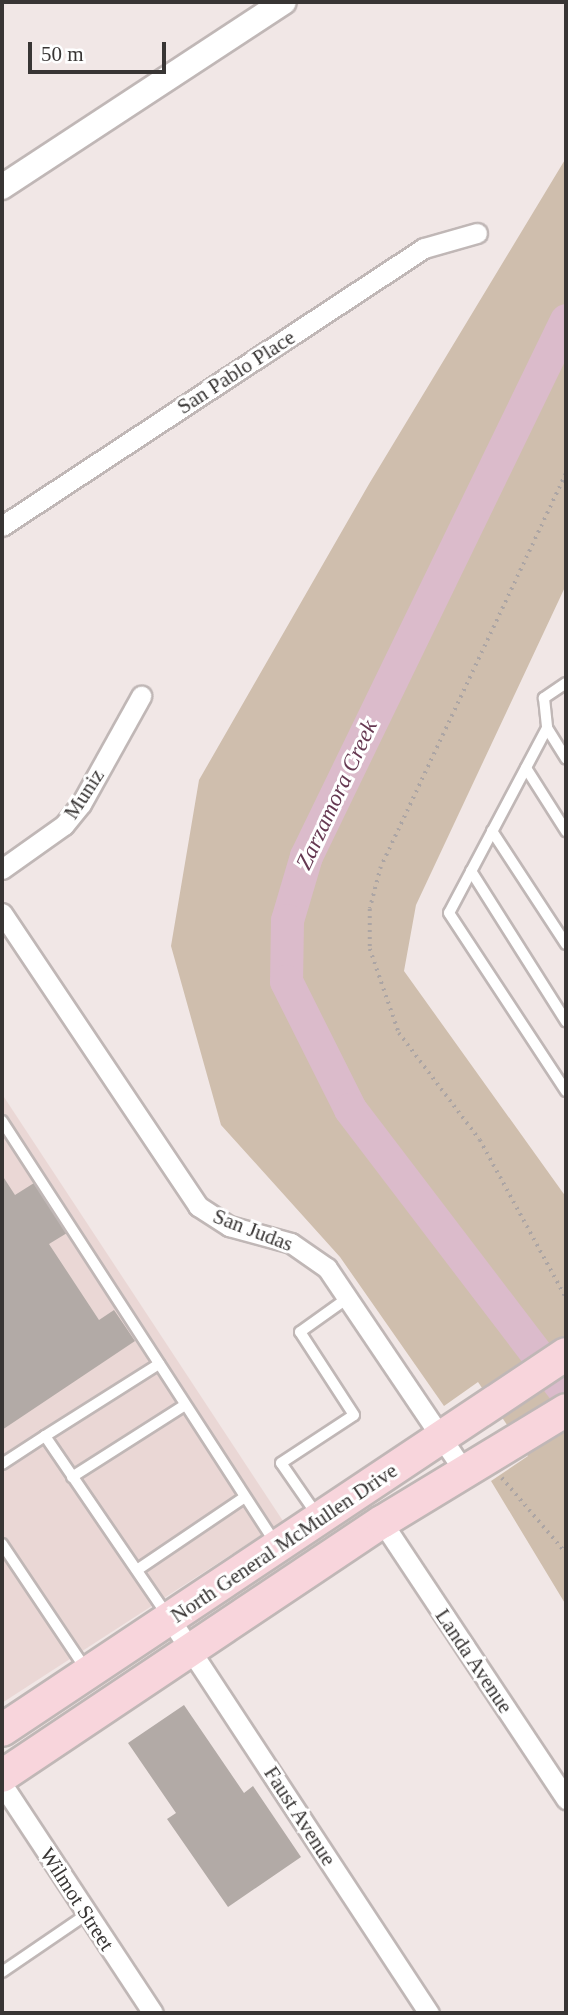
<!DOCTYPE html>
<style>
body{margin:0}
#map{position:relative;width:568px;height:2015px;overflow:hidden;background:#f1e7e6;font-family:"Times New Roman",serif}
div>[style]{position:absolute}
.built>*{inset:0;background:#ead7d5}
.green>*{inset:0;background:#cfbead}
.river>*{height:33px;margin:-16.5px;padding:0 16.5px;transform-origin:16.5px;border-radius:16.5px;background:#dbbbcb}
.building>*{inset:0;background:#b2aaa6}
.path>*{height:3.5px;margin-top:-1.75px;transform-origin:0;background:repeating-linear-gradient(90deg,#aca5a4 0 2px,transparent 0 7px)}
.roads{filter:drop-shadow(2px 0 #c0b7b6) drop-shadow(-2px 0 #c0b7b6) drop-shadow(0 2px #c0b7b6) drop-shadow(0 -2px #c0b7b6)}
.service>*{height:10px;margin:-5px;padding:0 5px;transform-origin:5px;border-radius:5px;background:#fff}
.minor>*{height:19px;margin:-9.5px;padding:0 9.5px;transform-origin:9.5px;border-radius:9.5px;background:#fff}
.tertiary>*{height:24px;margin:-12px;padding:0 12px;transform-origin:12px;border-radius:12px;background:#fff}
.primary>*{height:32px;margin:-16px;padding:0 16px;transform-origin:16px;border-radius:16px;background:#f8d5dc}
span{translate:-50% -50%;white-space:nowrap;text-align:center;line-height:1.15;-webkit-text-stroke:6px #fff;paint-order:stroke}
.street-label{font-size:21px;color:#383534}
.water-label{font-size:23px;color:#663952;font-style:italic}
.frame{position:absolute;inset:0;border:4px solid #383534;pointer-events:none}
.scale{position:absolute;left:28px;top:42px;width:138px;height:32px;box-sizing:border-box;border:4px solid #383534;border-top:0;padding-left:9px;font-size:21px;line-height:24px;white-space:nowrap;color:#383534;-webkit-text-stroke:5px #fff;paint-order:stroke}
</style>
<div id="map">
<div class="built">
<div style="clip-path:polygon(2px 1094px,283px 1521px,2px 1703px)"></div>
</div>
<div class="green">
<div style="clip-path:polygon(566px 158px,566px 585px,416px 905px,404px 971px,566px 1197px,566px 1605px,491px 1481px,528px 1456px,478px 1382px,444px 1406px,340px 1257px,221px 1125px,171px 946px,199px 780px,369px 484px)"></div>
</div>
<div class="river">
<div style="left:566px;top:320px;width:596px;rotate:115.88deg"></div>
<div style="left:306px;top:856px;width:67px;rotate:106.5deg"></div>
<div style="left:287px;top:920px;width:61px;rotate:90.9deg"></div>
<div style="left:286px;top:981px;width:143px;rotate:63.4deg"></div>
<div style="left:350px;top:1109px;width:357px;rotate:52.7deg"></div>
</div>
<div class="building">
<div style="clip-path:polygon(2px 1175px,15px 1195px,34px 1183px,67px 1233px,49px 1244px,99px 1320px,114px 1310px,135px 1341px,2px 1430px)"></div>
<div style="clip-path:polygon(184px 1705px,244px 1793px,253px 1786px,301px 1857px,228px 1907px,167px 1819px,176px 1813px,128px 1743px)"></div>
</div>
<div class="path">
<div style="left:566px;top:474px;width:434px;rotate:115.2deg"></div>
<div style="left:381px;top:867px;width:43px;rotate:104.7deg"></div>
<div style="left:370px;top:909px;width:40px;rotate:90deg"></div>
<div style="left:370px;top:949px;width:89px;rotate:71deg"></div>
<div style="left:399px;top:1033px;width:134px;rotate:52.9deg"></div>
<div style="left:480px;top:1140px;width:180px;rotate:61.4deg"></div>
<div style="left:502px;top:1478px;width:99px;rotate:49.5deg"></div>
</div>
<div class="roads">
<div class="service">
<div style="left:566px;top:683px;width:27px;rotate:146deg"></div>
<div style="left:544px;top:698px;width:30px;rotate:84deg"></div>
<div style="left:547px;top:728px;width:209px;rotate:117.9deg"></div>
<div style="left:449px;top:913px;width:213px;rotate:56.7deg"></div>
<div style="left:547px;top:728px;width:36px;rotate:58deg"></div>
<div style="left:526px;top:768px;width:75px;rotate:57.6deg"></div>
<div style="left:492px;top:831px;width:135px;rotate:56.8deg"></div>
<div style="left:471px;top:871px;width:178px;rotate:57.7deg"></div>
<div style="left:2px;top:1121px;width:504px;rotate:57.07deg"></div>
<div style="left:45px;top:1436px;width:135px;rotate:-32.3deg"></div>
<div style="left:2px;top:1464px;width:51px;rotate:-33.1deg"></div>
<div style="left:45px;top:1436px;width:218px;rotate:55.7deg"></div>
<div style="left:72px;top:1477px;width:134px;rotate:-32.5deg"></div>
<div style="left:317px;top:1515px;width:63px;rotate:-124.7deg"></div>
<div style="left:281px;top:1463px;width:87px;rotate:-33.3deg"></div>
<div style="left:354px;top:1415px;width:99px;rotate:-123deg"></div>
<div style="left:300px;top:1332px;width:60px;rotate:-35.5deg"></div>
<div style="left:2px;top:1544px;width:149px;rotate:56.2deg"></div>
<div style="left:137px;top:1570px;width:130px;rotate:-34.1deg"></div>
<div style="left:2px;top:1972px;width:103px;rotate:-34.3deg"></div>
</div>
<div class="minor">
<div style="left:2px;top:526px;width:505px;rotate:-33.38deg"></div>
<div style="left:424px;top:248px;width:55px;rotate:-15.8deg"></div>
<div style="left:2px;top:869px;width:76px;rotate:-35.4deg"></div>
<div style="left:64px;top:825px;width:27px;rotate:-51deg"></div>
<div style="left:81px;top:804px;width:124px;rotate:-60.9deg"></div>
<div style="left:2px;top:913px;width:353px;rotate:56.2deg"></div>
<div style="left:198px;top:1206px;width:37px;rotate:33deg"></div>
<div style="left:229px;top:1226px;width:64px;rotate:15.3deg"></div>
<div style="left:291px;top:1243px;width:44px;rotate:34.8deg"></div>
<div style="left:327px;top:1268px;width:245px;rotate:56deg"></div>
<div style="left:382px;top:1522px;width:333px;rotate:56.4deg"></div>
<div style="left:170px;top:1619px;width:472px;rotate:56.7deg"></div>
<div style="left:2px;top:1784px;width:274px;rotate:56.6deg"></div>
</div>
<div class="tertiary">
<div style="left:2px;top:187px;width:337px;rotate:-33.3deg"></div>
</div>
<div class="primary">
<div style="left:2px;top:1730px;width:678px;rotate:-33.69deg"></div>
<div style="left:2px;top:1776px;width:457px;rotate:-33.8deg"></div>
<div style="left:382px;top:1522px;width:215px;rotate:-31.3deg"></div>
</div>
</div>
<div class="street-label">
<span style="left:236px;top:372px;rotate:-33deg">San Pablo Place</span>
<span style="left:84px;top:794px;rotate:-57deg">Muniz</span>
<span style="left:253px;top:1230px;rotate:21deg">San Judas</span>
<span style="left:284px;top:1543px;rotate:-34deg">North General McMullen Drive</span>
<span style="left:474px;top:1661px;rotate:56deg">Landa Avenue</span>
<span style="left:300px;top:1816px;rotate:57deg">Faust Avenue</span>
<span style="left:77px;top:1899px;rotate:57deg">Wilmot Street</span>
</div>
<div class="water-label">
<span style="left:337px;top:795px;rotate:-65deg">Zarzamora Creek</span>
</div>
<div class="frame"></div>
<div class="scale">50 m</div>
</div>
